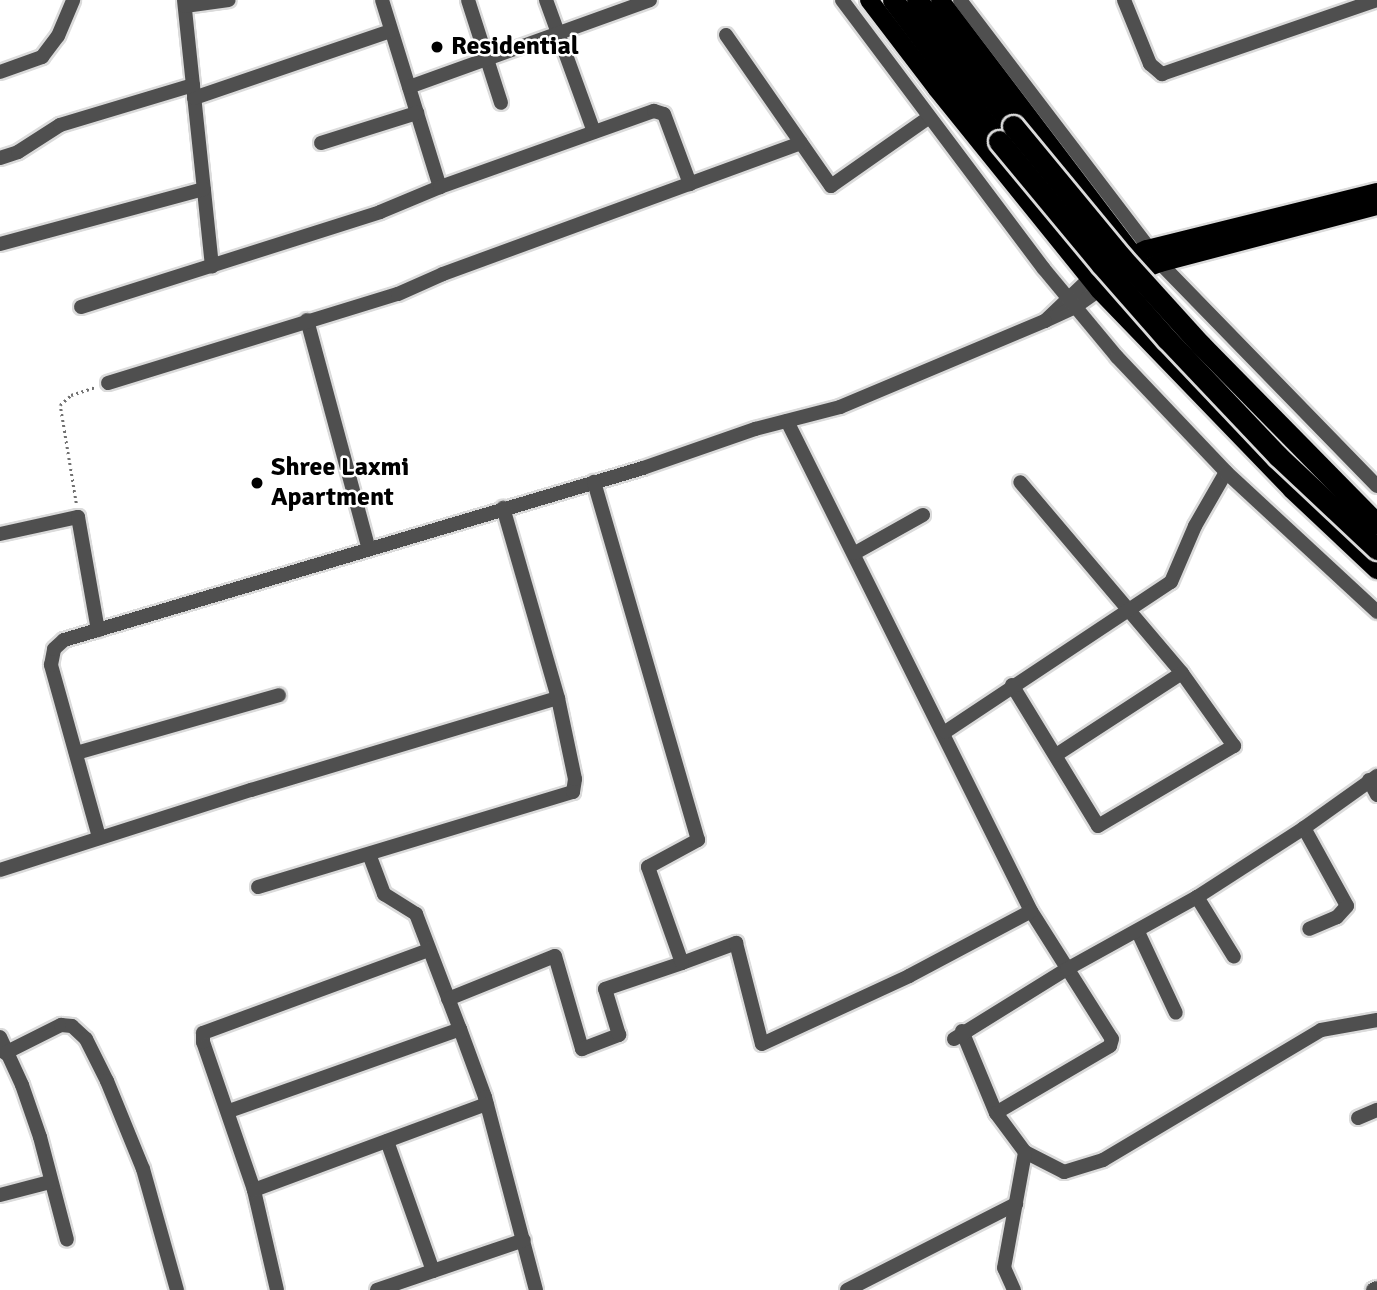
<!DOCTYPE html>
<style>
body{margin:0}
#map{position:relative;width:1377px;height:1290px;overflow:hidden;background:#fff;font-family:Signika,sans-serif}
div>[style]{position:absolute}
.path>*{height:2.5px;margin-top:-1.25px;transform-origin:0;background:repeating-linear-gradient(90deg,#717171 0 2px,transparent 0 5.5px)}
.roads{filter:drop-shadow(2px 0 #dbdbdb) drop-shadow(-2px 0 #dbdbdb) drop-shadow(0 2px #dbdbdb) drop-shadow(0 -2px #dbdbdb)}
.minor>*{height:14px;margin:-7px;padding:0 7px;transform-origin:7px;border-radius:7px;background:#4f4f4f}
.tertiary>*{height:14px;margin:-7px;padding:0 7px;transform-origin:7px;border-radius:7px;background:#4f4f4f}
.primary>*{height:18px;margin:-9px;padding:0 9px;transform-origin:9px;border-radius:9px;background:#000}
.motorway>*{height:21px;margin:-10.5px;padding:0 10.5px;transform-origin:10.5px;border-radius:10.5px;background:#000}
.bridges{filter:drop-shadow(2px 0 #dbdbdb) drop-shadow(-2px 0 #dbdbdb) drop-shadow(0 2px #dbdbdb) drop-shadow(0 -2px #dbdbdb)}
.motorway-bridge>*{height:21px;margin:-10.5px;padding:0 10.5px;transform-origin:10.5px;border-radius:10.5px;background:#000}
.dots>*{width:19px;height:19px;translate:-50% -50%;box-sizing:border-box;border:4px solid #fff;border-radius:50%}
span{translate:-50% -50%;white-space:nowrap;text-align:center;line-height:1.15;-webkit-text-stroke:5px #fff;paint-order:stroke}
.poi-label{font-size:26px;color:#000;font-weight:700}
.left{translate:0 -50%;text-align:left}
</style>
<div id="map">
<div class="path">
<div style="left:76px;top:503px;width:99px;rotate:-99.3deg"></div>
<div style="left:60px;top:405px;width:15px;rotate:-42deg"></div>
<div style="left:71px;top:395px;width:25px;rotate:-18deg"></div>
</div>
<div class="roads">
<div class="minor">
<div style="left:184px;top:0;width:268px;rotate:84deg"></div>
<div style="left:382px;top:0;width:196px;rotate:72.8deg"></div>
<div style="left:468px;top:0;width:108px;rotate:72.2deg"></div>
<div style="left:546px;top:0;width:140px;rotate:70deg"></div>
<div style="left:1124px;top:0;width:69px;rotate:67.9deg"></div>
<div style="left:1150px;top:64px;width:16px;rotate:40deg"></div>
<div style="left:1162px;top:74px;width:227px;rotate:-19deg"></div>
<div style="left:185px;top:6px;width:44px;rotate:-7.8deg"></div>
<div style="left:726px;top:35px;width:184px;rotate:55.2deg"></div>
<div style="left:831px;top:186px;width:118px;rotate:-35deg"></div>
<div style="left:0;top:72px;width:45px;rotate:-19.7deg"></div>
<div style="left:42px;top:57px;width:26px;rotate:-53deg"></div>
<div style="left:58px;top:36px;width:39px;rotate:-67deg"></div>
<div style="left:409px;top:87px;width:256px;rotate:-19.8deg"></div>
<div style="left:194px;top:98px;width:208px;rotate:-18.8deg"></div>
<div style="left:321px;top:143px;width:101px;rotate:-17.4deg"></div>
<div style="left:0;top:158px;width:19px;rotate:-18deg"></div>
<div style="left:18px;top:152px;width:50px;rotate:-32.7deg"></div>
<div style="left:60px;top:125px;width:139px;rotate:-16.7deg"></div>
<div style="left:0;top:244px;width:211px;rotate:-15.1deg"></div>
<div style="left:1090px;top:278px;width:62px;rotate:136.3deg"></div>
<div style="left:1045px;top:321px;width:33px;rotate:-25deg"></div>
<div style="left:1075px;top:307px;width:29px;rotate:-35deg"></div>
<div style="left:81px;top:307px;width:314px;rotate:-17.6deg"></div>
<div style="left:380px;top:212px;width:65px;rotate:-22.6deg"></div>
<div style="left:440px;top:187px;width:227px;rotate:-19.6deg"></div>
<div style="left:654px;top:111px;width:10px;rotate:17deg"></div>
<div style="left:664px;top:114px;width:75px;rotate:69.6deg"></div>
<div style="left:307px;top:320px;width:237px;rotate:74.9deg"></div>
<div style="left:108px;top:383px;width:303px;rotate:-17.1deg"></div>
<div style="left:398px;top:294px;width:49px;rotate:-24deg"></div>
<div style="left:443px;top:274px;width:381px;rotate:-20.1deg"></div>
<div style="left:787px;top:421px;width:547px;rotate:63.53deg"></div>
<div style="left:1031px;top:911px;width:151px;rotate:57.7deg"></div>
<div style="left:1112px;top:1039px;width:7px;rotate:106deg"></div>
<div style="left:1110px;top:1046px;width:132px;rotate:149.6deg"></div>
<div style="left:0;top:534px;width:80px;rotate:-12.3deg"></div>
<div style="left:78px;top:517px;width:115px;rotate:80deg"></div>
<div style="left:855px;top:553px;width:78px;rotate:-29.2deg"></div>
<div style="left:1012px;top:685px;width:165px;rotate:58.6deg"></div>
<div style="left:1098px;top:826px;width:158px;rotate:-30.5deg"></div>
<div style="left:1234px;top:746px;width:90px;rotate:-125.5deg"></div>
<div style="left:1182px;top:673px;width:250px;rotate:-130.3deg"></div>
<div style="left:945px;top:732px;width:271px;rotate:-33.6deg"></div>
<div style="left:1171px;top:582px;width:61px;rotate:-66.8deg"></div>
<div style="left:1195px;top:526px;width:62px;rotate:-60.1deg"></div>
<div style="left:76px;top:753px;width:211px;rotate:-15.9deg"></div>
<div style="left:1056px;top:755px;width:150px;rotate:-33.1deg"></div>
<div style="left:1369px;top:780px;width:17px;rotate:62deg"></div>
<div style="left:1304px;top:828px;width:89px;rotate:61.1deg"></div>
<div style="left:1347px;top:906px;width:15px;rotate:132deg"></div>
<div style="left:1337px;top:917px;width:30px;rotate:157deg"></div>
<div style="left:99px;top:837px;width:179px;rotate:-105.6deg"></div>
<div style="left:51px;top:665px;width:16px;rotate:-79deg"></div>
<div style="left:54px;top:649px;width:13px;rotate:-42deg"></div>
<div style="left:64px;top:640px;width:604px;rotate:-16.54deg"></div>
<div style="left:643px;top:468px;width:119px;rotate:-19.2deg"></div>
<div style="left:755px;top:429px;width:88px;rotate:-14.5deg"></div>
<div style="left:840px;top:407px;width:222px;rotate:-22.8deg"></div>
<div style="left:369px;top:854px;width:43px;rotate:69.4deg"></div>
<div style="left:384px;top:894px;width:38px;rotate:32deg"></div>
<div style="left:416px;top:914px;width:123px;rotate:69.1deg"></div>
<div style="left:460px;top:1029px;width:72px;rotate:69.8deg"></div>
<div style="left:485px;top:1097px;width:200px;rotate:75.2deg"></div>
<div style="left:0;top:870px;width:263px;rotate:-17.7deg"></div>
<div style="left:251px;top:790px;width:320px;rotate:-16.7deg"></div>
<div style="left:258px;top:887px;width:329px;rotate:-16.8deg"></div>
<div style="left:573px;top:792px;width:13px;rotate:-81deg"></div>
<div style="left:575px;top:779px;width:83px;rotate:-101.9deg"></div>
<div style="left:558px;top:698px;width:198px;rotate:-106.1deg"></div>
<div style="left:1197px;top:897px;width:70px;rotate:58.3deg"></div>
<div style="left:1138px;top:932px;width:89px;rotate:64.9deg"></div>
<div style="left:682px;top:963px;width:58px;rotate:-20.3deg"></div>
<div style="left:736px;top:943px;width:104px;rotate:75.6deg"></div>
<div style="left:762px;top:1044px;width:162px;rotate:-24.8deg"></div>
<div style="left:909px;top:976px;width:138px;rotate:-28deg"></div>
<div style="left:448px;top:999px;width:115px;rotate:-21.9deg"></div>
<div style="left:555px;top:956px;width:97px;rotate:73.8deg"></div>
<div style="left:582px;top:1049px;width:40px;rotate:-21deg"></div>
<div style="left:619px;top:1035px;width:48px;rotate:-106.9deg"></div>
<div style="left:605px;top:989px;width:81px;rotate:-18.7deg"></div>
<div style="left:682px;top:963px;width:102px;rotate:-109.5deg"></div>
<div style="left:648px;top:867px;width:57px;rotate:-28.4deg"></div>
<div style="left:698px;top:840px;width:373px;rotate:-106.2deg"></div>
<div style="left:962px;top:1031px;width:89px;rotate:67.5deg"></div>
<div style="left:996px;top:1113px;width:49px;rotate:53.4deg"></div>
<div style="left:1025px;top:1152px;width:44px;rotate:27.1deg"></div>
<div style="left:1064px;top:1172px;width:41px;rotate:-17.1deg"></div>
<div style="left:1103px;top:1160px;width:254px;rotate:-30.8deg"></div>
<div style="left:1321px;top:1030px;width:57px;rotate:-10.1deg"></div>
<div style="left:0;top:1037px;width:53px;rotate:65.4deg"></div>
<div style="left:22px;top:1085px;width:55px;rotate:70.9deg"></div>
<div style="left:40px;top:1137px;width:106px;rotate:75.3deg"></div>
<div style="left:954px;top:1039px;width:133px;rotate:-31.8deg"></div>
<div style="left:1067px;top:969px;width:149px;rotate:-29deg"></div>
<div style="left:1197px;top:897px;width:127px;rotate:-32.8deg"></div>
<div style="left:1304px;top:828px;width:90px;rotate:-35.5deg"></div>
<div style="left:5px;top:1053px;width:63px;rotate:-26.6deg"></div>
<div style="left:61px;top:1025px;width:11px;rotate:5deg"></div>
<div style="left:72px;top:1026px;width:19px;rotate:43deg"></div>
<div style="left:86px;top:1039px;width:47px;rotate:63.4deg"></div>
<div style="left:107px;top:1081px;width:95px;rotate:67.8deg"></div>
<div style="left:143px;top:1169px;width:126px;rotate:74.3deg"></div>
<div style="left:229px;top:1111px;width:245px;rotate:-19.5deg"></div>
<div style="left:1358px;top:1118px;width:21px;rotate:-23deg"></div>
<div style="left:387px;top:1141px;width:138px;rotate:70.5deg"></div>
<div style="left:254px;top:1190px;width:157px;rotate:-109deg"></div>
<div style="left:203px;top:1042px;width:9px;rotate:-90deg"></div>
<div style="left:203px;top:1033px;width:240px;rotate:-20.2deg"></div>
<div style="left:0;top:1195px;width:52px;rotate:-14.6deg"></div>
<div style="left:277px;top:1290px;width:103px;rotate:-103deg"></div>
<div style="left:254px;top:1190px;width:248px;rotate:-20.3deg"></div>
<div style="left:377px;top:1290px;width:155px;rotate:-18.8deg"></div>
<div style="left:847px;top:1290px;width:190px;rotate:-27deg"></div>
<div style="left:1014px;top:1290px;width:24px;rotate:-114deg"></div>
<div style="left:1004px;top:1268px;width:118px;rotate:-79.7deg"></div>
<div style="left:1373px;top:1290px;width:4px;rotate:-27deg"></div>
</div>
<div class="tertiary">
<div style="left:842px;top:0;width:336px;rotate:53.1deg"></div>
<div style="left:1044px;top:269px;width:114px;rotate:50.3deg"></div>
<div style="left:1117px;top:357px;width:158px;rotate:46.5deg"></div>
<div style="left:1226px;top:472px;width:206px;rotate:42.8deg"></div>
<div style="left:960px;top:0;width:330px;rotate:52.7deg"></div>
<div style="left:1160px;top:263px;width:311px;rotate:45.8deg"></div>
</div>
<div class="primary">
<div style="left:869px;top:0;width:112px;rotate:52.6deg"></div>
<div style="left:937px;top:89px;width:258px;rotate:51.1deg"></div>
<div style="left:1099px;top:290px;width:278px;rotate:46deg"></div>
<div style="left:1292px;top:490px;width:117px;rotate:43.3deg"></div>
<div style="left:940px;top:0;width:339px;rotate:52.8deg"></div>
<div style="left:1123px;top:260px;width:26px;rotate:-25deg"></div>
<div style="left:1147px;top:249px;width:237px;rotate:-13.9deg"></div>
<div style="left:1134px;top:273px;width:28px;rotate:-21deg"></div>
<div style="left:1160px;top:263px;width:224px;rotate:-14.7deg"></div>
</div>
<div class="motorway">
<div style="left:893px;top:0;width:176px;rotate:53.1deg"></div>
<div style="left:917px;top:0;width:158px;rotate:52.7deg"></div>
</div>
</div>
<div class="bridges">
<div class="motorway-bridge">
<div style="left:1013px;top:126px;width:171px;rotate:50.5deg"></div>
<div style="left:1122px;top:258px;width:118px;rotate:47.8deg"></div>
<div style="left:1201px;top:345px;width:251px;rotate:45.5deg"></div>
<div style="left:999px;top:141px;width:160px;rotate:50.3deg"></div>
<div style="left:1101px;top:264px;width:100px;rotate:48.7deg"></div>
<div style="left:1167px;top:339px;width:161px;rotate:46.5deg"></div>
<div style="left:1278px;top:456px;width:136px;rotate:43.2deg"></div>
</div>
</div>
<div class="dots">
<div style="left:437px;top:47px;background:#000"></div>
<div style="left:257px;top:483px;background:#000"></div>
</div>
<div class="poi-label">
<span class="left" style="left:451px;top:47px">Residential</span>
<span class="left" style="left:271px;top:483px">Shree Laxmi<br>Apartment</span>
</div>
</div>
